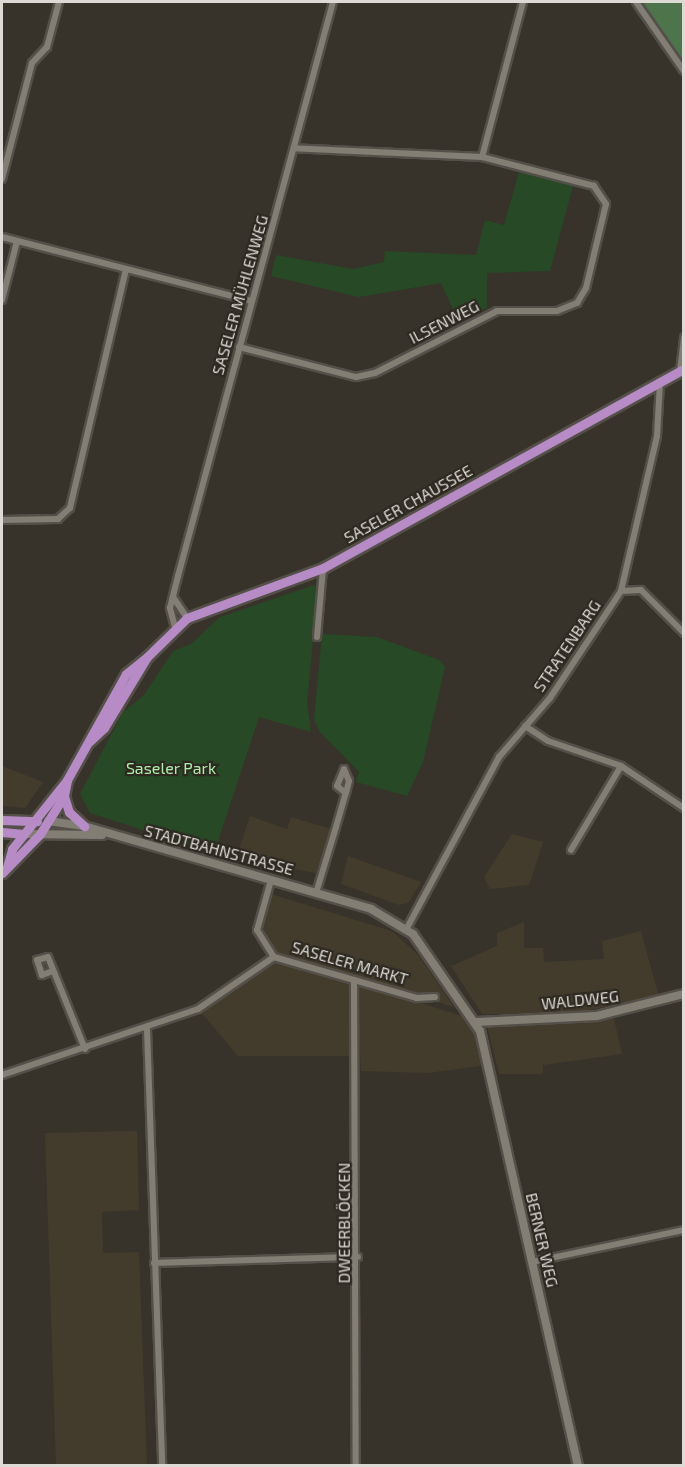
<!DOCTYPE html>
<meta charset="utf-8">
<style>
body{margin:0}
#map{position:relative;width:685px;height:1467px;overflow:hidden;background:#37332a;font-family:"Exo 2",sans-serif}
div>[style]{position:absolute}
.built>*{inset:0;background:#433c2d}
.green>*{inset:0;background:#274925}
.forest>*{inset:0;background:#4d744b}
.roads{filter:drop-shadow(2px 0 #545049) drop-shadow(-2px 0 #545049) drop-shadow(0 2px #545049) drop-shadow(0 -2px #545049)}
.street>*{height:6px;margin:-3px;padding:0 3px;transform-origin:3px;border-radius:3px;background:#837e74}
.secondary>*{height:8px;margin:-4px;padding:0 4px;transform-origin:4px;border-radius:4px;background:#837e74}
.primary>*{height:9px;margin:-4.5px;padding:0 4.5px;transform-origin:4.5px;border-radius:4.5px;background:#b68bc6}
span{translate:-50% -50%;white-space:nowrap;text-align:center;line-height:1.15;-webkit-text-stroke:4.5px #2d2921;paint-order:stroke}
.street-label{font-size:16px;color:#dddad5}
.park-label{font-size:16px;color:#afebaa}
.frame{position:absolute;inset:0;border:3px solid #dddad5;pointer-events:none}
</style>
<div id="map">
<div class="built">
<div style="clip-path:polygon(2px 766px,43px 782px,25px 808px,2px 806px)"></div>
<div style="clip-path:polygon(250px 816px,287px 829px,291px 817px,331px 829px,316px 873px,236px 859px)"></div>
<div style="clip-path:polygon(512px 834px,543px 842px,529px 885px,490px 889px,484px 877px)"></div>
<div style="clip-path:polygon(348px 856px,421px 882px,408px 903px,399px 905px,341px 884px)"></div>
<div style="clip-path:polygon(271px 894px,392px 931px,418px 955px,454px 1007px,277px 956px,262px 926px)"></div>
<div style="clip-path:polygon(524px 922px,524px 948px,543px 948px,544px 962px,604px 959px,602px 941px,641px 931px,659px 997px,562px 1015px,482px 1014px,451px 966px,497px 946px,497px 933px)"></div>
<div style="clip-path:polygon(275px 960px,352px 982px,353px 1056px,238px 1056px,202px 1014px)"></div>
<div style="clip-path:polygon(356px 983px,472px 1019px,487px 1065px,428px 1073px,361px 1071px)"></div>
<div style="clip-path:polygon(614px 1019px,622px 1054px,543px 1065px,543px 1074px,499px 1074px,487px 1026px)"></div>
<div style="clip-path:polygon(137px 1131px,139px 1210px,102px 1212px,103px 1253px,139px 1252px,147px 1465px,56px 1465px,45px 1133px)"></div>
</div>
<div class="green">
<div style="clip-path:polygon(519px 172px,573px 186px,550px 271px,487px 273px,487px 308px,458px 320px,441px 283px,359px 297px,271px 276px,276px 255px,353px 269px,384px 262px,385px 251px,476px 255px,485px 220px,504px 225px)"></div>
<div style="clip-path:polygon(314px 585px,318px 589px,307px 702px,311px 732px,259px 717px,214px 853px,90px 813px,80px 794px,123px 712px,144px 695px,173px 651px,191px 644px,220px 617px)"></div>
<div style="clip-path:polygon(322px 634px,377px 637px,439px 660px,445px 667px,423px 762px,407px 796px,356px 782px,359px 772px,320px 732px,314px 720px)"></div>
</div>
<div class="forest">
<div style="clip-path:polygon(637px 2px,683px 2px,683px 68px)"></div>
</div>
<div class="roads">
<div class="street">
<div style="left:636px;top:2px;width:84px;rotate:55.2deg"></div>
<div style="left:482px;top:157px;width:160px;rotate:-75.2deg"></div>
<div style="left:2px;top:179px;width:120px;rotate:-75.5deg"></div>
<div style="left:32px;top:63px;width:22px;rotate:-47deg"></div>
<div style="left:47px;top:47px;width:47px;rotate:-75.1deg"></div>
<div style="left:2px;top:237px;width:257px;rotate:14.4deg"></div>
<div style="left:2px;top:300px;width:61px;rotate:-75.7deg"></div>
<div style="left:239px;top:347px;width:121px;rotate:14.4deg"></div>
<div style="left:356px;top:377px;width:19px;rotate:-12deg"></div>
<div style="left:375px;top:373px;width:137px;rotate:-26.9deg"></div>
<div style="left:497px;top:311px;width:60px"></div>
<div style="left:557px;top:311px;width:22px;rotate:-22deg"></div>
<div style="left:577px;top:303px;width:17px;rotate:-59deg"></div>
<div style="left:586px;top:288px;width:86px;rotate:-76.6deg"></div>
<div style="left:606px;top:204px;width:22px;rotate:-124deg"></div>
<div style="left:594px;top:186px;width:116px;rotate:-165.5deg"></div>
<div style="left:482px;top:157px;width:188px;rotate:-177.3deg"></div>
<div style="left:680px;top:371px;width:34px;rotate:-83deg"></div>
<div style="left:2px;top:520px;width:56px;rotate:-1deg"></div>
<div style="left:58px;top:519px;width:16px;rotate:-43deg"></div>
<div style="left:70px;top:508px;width:245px;rotate:-76.8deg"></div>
<div style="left:621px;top:591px;width:20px;rotate:-3deg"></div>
<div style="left:641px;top:590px;width:61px;rotate:45deg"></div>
<div style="left:173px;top:597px;width:25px;rotate:56deg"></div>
<div style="left:175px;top:627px;width:20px;rotate:-105deg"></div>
<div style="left:170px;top:608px;width:33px;rotate:-76deg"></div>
<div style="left:178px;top:576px;width:595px;rotate:-74.89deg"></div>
<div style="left:317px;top:637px;width:69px;rotate:-85deg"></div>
<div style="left:525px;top:726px;width:27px;rotate:33deg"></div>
<div style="left:548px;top:741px;width:77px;rotate:18.9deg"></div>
<div style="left:621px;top:766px;width:76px;rotate:33.7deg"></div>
<div style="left:571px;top:850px;width:98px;rotate:-59.2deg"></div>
<div style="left:271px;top:880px;width:52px;rotate:105.6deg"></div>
<div style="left:257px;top:930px;width:32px;rotate:58deg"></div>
<div style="left:316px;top:893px;width:69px;rotate:-73.1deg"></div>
<div style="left:336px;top:827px;width:35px;rotate:-74deg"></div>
<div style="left:346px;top:793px;width:12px;rotate:-76deg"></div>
<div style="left:349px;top:781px;width:13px;rotate:-113deg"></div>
<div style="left:344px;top:769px;width:18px;rotate:112deg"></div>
<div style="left:337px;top:786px;width:11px;rotate:38deg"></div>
<div style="left:407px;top:928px;width:194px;rotate:-61.7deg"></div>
<div style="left:499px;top:757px;width:78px;rotate:-49.2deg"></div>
<div style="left:550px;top:698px;width:128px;rotate:-56.4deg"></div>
<div style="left:621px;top:591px;width:159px;rotate:-76.9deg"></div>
<div style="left:657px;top:436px;width:53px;rotate:-86.8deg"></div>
<div style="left:274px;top:957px;width:149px;rotate:16deg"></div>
<div style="left:417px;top:998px;width:18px;rotate:-3deg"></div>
<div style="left:53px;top:971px;width:12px;rotate:160deg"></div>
<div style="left:42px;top:975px;width:16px;rotate:-108deg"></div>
<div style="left:37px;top:960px;width:11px;rotate:-15deg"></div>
<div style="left:48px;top:957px;width:99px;rotate:68.1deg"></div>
<div style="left:354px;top:980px;width:486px;rotate:89.8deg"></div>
<div style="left:147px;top:1029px;width:437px;rotate:88deg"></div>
<div style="left:2px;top:1075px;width:207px;rotate:-18.6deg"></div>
<div style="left:198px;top:1009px;width:92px;rotate:-34.4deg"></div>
<div style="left:532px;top:1262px;width:155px;rotate:-11.9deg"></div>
<div style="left:154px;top:1263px;width:204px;rotate:-1.7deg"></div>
</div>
<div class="secondary">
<div style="left:48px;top:821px;width:36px;rotate:8deg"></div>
<div style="left:84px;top:826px;width:299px;rotate:16.1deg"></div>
<div style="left:371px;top:909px;width:49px;rotate:30.8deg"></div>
<div style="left:413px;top:934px;width:118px;rotate:55.4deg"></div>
<div style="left:480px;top:1031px;width:446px;rotate:77.3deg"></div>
<div style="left:24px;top:834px;width:78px;rotate:0.7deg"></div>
<div style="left:477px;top:1022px;width:120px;rotate:-2.9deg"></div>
<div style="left:597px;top:1016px;width:90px;rotate:-14.2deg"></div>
</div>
<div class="primary">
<div style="left:90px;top:741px;width:19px;rotate:-43deg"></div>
<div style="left:104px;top:728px;width:83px;rotate:-58.8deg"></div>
<div style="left:147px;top:657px;width:56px;rotate:-44.3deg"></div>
<div style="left:187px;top:618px;width:145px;rotate:-20.2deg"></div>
<div style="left:323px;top:568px;width:412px;rotate:-28.9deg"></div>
<div style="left:64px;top:796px;width:17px;rotate:73deg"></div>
<div style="left:69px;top:812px;width:21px;rotate:43deg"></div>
<div style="left:2px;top:820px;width:35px;rotate:2deg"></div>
<div style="left:2px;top:832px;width:22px;rotate:5deg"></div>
<div style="left:7px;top:867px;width:19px;rotate:-74deg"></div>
<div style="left:12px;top:849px;width:88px;rotate:-51.4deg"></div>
<div style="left:67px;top:780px;width:121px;rotate:-60.9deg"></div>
<div style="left:126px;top:674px;width:27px;rotate:-39deg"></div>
<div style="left:2px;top:873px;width:54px;rotate:-45.7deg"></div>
<div style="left:40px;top:834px;width:45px;rotate:-57.7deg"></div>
<div style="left:64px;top:796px;width:16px;rotate:-79deg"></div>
</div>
</div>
<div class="street-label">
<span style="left:240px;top:295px;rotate:-74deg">SASELER MÜHLENWEG</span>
<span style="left:444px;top:322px;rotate:-27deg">ILSENWEG</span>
<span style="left:408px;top:504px;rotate:-29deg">SASELER CHAUSSEE</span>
<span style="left:567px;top:646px;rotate:-56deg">STRATENBARG</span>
<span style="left:219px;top:850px;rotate:15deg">STADTBAHNSTRASSE</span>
<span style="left:350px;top:963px;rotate:16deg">SASELER MARKT</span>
<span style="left:580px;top:1000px;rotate:-6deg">WALDWEG</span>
<span style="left:344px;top:1223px;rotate:-90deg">DWEERBLÖCKEN</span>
<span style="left:542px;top:1240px;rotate:77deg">BERNER WEG</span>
</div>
<div class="park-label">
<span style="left:171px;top:768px">Saseler Park</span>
</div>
<div class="frame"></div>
</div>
